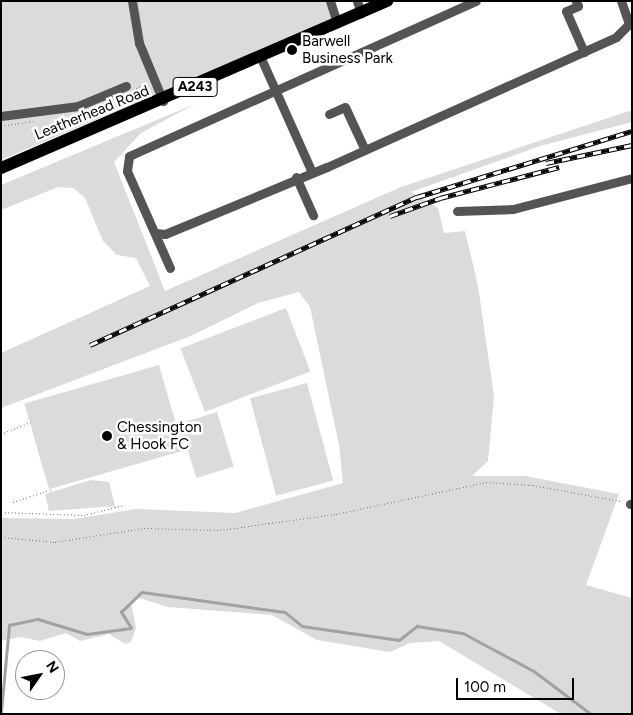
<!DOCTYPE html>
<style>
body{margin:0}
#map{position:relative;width:633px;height:715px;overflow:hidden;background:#fff;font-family:Figtree,sans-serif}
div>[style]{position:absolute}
.green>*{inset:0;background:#dbdbdb;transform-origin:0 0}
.stream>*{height:2.5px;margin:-1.25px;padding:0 1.25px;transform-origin:1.25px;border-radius:1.25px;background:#a2a2a2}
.path>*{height:1px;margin-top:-0.5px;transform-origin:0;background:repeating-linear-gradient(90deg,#767676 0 1px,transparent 0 3.5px)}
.minor>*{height:9px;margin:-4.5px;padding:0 4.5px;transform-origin:4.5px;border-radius:4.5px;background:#545454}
.highway>*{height:12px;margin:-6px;padding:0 6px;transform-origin:6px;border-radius:6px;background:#000}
.rail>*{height:4.5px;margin-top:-2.25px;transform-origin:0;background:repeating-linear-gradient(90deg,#fff 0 8px,#000 0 16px);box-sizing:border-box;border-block:1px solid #000}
.dots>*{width:14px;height:14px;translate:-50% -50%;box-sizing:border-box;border:2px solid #fff;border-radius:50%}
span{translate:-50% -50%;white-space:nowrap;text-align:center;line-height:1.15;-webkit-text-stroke:5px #fff;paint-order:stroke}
.shield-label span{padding:1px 4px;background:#fff;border:1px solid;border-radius:4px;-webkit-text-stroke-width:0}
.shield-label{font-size:14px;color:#000;font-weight:700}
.poi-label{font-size:15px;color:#000}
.left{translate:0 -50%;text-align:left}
.street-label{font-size:15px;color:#000}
.frame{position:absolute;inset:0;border:2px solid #000;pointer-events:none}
.north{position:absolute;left:15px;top:650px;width:50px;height:50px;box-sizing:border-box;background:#fff;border:1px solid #999;border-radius:50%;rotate:57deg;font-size:14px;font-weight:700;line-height:20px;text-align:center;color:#000}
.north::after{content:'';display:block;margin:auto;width:18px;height:22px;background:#000;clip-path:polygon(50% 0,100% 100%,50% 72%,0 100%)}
.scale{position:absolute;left:456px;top:678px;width:118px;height:22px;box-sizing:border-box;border:2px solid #000;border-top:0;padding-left:6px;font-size:15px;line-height:18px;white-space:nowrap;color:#000;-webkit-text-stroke:4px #fff;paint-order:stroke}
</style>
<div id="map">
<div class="green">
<div style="clip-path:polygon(1px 1px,325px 1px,332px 20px,1px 160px)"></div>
<div style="clip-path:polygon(195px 104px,141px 133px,114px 162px,165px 291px,401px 187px,632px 110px,632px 122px,540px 146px,411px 192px,438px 208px,444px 233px,465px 231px,478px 286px,494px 396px,488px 461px,472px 476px,525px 476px,619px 494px,586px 585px,632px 598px,632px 714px,561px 714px,439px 641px,410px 643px,390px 652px,317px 640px,272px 615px,168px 607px,136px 597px,131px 603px,136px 628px,131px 642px,125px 644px,109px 634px,80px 641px,66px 633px,40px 641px,21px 637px,1px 641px,1px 518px,74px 519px,136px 509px,235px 513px,343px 483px,339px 445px,310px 307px,299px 292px,258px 303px,193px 335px,1px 408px,1px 353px,150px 286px,136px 258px,117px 255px,103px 241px,85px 198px,73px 188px,58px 187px,1px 210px,1px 185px)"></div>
<div style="left:286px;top:308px;width:68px;height:113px;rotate:69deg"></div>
<div style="left:159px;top:365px;width:89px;height:140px;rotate:74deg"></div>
<div style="left:307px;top:383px;width:101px;height:59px;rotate:75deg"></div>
<div style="left:217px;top:412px;width:57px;height:39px;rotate:73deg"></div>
<div style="clip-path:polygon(91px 480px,109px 482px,115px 506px,49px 511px,45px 494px)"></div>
</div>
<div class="stream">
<div style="left:1px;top:712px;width:87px;rotate:-84.7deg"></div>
<div style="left:9px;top:625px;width:30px;rotate:-12deg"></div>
<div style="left:38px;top:619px;width:51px;rotate:17deg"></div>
<div style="left:87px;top:634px;width:44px;rotate:-7.8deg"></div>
<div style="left:131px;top:628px;width:19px;rotate:-122deg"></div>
<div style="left:121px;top:612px;width:29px;rotate:-44deg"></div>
<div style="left:142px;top:592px;width:144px;rotate:8deg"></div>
<div style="left:285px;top:612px;width:22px;rotate:39deg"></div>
<div style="left:302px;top:626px;width:98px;rotate:8.2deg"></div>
<div style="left:399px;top:640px;width:23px;rotate:-38deg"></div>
<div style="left:417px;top:626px;width:47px;rotate:8.7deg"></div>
<div style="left:463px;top:633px;width:81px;rotate:28.2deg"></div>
<div style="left:534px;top:671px;width:71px;rotate:37deg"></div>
</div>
<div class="path">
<div style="left:133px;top:90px;width:16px;rotate:-27deg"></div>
<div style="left:81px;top:114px;width:28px;rotate:-21deg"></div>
<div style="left:1px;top:126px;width:32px;rotate:-9deg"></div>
<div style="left:1px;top:434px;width:32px;rotate:-22deg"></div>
<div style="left:13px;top:502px;width:40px;rotate:-18deg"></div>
<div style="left:1px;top:512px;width:83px;rotate:2.1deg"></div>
<div style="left:84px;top:515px;width:41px;rotate:-14deg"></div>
<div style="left:1px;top:537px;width:54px;rotate:5.3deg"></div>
<div style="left:55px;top:542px;width:90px;rotate:-8.9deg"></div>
<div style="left:144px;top:528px;width:76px;rotate:1.5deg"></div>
<div style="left:220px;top:530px;width:117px;rotate:-7.9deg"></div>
<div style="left:336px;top:514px;width:153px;rotate:-12deg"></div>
<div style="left:486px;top:482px;width:47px;rotate:3.7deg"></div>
<div style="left:533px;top:485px;width:89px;rotate:10.3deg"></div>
</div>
<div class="minor">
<div style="left:132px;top:1px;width:43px;rotate:80.5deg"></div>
<div style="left:139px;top:43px;width:63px;rotate:67.5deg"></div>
<div style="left:330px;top:1px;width:23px;rotate:72deg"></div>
<div style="left:357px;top:1px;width:13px;rotate:72deg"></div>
<div style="left:576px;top:1px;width:5px;rotate:68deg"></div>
<div style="left:578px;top:6px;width:13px;rotate:157deg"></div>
<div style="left:566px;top:11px;width:45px;rotate:66.3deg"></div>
<div style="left:260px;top:56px;width:125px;rotate:65.9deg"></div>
<div style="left:329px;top:114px;width:17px;rotate:-24deg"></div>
<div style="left:345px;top:107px;width:47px;rotate:65.1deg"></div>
<div style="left:1px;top:116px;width:78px;rotate:-7.4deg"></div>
<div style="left:78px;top:106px;width:52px;rotate:-22.6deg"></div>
<div style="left:296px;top:177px;width:42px;rotate:65.9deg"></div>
<div style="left:457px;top:211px;width:56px;rotate:-2deg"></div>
<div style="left:513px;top:209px;width:123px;rotate:-14.6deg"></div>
<div style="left:156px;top:233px;width:9px;rotate:6deg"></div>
<div style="left:165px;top:234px;width:175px;rotate:-22.5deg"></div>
<div style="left:327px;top:167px;width:317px;rotate:-24.2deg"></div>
<div style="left:616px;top:37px;width:18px;rotate:-45deg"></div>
<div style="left:629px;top:24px;width:24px;rotate:-109deg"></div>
<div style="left:170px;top:268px;width:106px;rotate:-113.9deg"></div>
<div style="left:127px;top:171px;width:15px;rotate:-82deg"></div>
<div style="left:129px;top:156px;width:380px;rotate:-24.1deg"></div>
<div style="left:630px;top:504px;width:2px"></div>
</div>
<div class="highway">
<div style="left:1px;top:168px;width:421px;rotate:-23.4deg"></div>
</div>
<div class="rail">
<div style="left:546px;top:163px;width:88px;rotate:-11.8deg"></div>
<div style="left:390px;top:216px;width:53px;rotate:-19.8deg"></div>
<div style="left:440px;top:198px;width:123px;rotate:-14.6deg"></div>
<div style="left:90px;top:345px;width:359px;rotate:-24.4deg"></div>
<div style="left:417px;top:197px;width:225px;rotate:-17.1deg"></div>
</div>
<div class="dots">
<div style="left:292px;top:50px;background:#000"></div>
<div style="left:107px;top:436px;background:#000"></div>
</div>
<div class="shield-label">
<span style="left:195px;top:87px">A243</span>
</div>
<div class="poi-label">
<span class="left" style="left:302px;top:50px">Barwell<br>Business Park</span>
<span class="left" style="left:117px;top:436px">Chessington<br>&amp; Hook FC</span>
</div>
<div class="street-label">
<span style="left:92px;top:113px;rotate:-22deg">Leatherhead Road</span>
</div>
<div class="frame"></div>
<div class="north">N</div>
<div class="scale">100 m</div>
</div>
